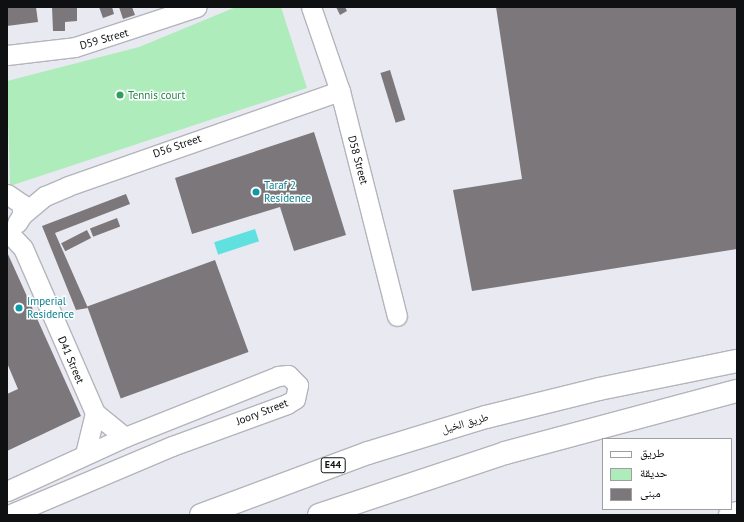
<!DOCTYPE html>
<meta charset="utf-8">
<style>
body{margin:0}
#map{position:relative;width:744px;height:522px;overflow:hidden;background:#e9eaf1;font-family:"PT Sans","Noto Naskh Arabic",sans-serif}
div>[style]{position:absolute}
.green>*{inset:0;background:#afecbb}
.water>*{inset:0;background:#61e0e0;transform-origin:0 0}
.building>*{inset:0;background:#7c777a;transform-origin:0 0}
.roads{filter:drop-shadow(1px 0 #b4b5bc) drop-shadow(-1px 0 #b4b5bc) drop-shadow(0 1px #b4b5bc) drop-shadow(0 -1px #b4b5bc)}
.minor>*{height:19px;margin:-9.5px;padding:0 9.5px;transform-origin:9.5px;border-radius:9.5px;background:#fff}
.highway>*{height:22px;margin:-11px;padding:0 11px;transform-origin:11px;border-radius:11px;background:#fff}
.dots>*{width:11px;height:11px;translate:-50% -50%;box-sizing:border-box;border:2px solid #fff;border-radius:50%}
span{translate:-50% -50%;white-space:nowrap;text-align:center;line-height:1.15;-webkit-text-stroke:3px #fff;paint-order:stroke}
.shield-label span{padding:1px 3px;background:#fff;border:1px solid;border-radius:3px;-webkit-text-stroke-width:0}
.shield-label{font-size:10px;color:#0f1012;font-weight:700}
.street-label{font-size:11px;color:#0f1012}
.leisure-label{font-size:11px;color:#27864d}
.left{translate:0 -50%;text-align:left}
.culture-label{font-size:11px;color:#0d838f}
.frame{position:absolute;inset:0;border:8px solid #0f1012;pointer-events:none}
.legend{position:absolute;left:602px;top:438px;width:130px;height:72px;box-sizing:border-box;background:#fff;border:1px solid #9f9fa0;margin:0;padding:5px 7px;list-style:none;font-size:12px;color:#0f1012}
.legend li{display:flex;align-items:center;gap:8px;height:20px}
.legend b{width:20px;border:1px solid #9f9fa0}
</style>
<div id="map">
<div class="green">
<div style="clip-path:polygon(236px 7px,281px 7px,307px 88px,10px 186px,7px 81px,139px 47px)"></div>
</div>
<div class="water">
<div style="left:255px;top:229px;width:13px;height:43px;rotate:72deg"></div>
</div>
<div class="building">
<div style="clip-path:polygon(7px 7px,36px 7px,38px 22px,7px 26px)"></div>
<div style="clip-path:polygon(52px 7px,77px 7px,77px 21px,65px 22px,65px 31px,53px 31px)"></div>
<div style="clip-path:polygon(99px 7px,112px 7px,114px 14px,103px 18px)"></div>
<div style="clip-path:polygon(119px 7px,132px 7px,135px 15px,123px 19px)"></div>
<div style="clip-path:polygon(336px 7px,345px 7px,347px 11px,340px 15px)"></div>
<div style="clip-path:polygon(496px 7px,737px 7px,737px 249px,472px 291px,453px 190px,522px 179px)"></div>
<div style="left:390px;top:70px;width:52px;height:10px;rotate:73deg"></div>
<div style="clip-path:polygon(314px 132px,346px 235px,294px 251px,280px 207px,192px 234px,175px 178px)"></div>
<div style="clip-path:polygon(126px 194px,130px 204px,55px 233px,88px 308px,76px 310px,42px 226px)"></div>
<div style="left:117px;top:218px;width:9px;height:29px;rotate:69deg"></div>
<div style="left:87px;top:230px;width:9px;height:29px;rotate:63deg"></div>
<div style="clip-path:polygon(7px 252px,81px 416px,7px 451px,7px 394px,18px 389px,7px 363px)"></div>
<div style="left:215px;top:260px;width:98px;height:136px;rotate:70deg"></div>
</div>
<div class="roads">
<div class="minor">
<div style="left:311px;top:7px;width:89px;rotate:71deg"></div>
<div style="left:340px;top:91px;width:232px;rotate:75.8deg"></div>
<div style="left:7px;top:55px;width:68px;rotate:-6.7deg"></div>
<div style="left:75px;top:47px;width:128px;rotate:-18.2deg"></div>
<div style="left:7px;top:194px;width:18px;rotate:34deg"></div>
<div style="left:22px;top:204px;width:11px;rotate:90deg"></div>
<div style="left:22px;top:215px;width:9px;rotate:122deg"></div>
<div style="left:22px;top:215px;width:30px;rotate:-40deg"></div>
<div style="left:45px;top:196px;width:25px;rotate:-23deg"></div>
<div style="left:68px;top:186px;width:288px;rotate:-19.3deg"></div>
<div style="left:7px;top:231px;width:23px;rotate:47deg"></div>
<div style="left:23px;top:248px;width:180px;rotate:66.4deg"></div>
<div style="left:95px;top:413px;width:38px;rotate:39deg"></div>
<div style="left:85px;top:454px;width:42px;rotate:-76.3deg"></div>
<div style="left:7px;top:491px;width:130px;rotate:-24.6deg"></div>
<div style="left:125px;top:437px;width:165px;rotate:-21.7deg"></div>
<div style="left:278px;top:376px;width:10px;rotate:-6deg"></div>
<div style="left:288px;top:375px;width:14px;rotate:45deg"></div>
<div style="left:298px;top:385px;width:14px;rotate:102deg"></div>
<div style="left:295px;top:399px;width:9px;rotate:148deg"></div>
<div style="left:287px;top:404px;width:122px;rotate:159.9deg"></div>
<div style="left:172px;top:446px;width:177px;rotate:157.1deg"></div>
</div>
<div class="highway">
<div style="left:201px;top:515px;width:178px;rotate:-20.4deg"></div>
<div style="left:368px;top:453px;width:123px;rotate:-17deg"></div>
<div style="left:486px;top:417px;width:116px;rotate:-13.9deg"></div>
<div style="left:599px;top:389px;width:141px;rotate:-11.5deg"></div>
<div style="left:319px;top:515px;width:196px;rotate:-18.4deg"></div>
<div style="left:505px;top:453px;width:240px;rotate:-15deg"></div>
<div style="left:730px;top:515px;width:7px;rotate:-16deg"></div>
</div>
</div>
<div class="dots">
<div style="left:120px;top:95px;background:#2e9e5b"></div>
<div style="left:256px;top:192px;background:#0f9aa8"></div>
<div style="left:19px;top:308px;background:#0f9aa8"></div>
</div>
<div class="shield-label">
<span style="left:333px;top:465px">E44</span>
</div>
<div class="street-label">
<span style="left:104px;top:39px;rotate:-16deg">D59 Street</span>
<span style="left:177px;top:146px;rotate:-19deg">D56 Street</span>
<span style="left:358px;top:160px;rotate:75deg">D58 Street</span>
<span style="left:71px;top:360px;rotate:67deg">D41 Street</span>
<span style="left:262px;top:412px;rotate:-21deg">Joory Street</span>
<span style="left:465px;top:423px;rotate:-16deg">طريق الخيل</span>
</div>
<div class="leisure-label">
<span class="left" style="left:128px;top:95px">Tennis court</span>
</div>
<div class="culture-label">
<span class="left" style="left:264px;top:192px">Taraf 2<br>Residence</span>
<span class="left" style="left:27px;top:308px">Imperial<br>Residence</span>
</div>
<div class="frame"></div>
<ul class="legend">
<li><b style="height:5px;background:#fff"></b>طريق</li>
<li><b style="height:11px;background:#afecbb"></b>حديقة</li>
<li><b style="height:11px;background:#7c777a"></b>مبنى</li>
</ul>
</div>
